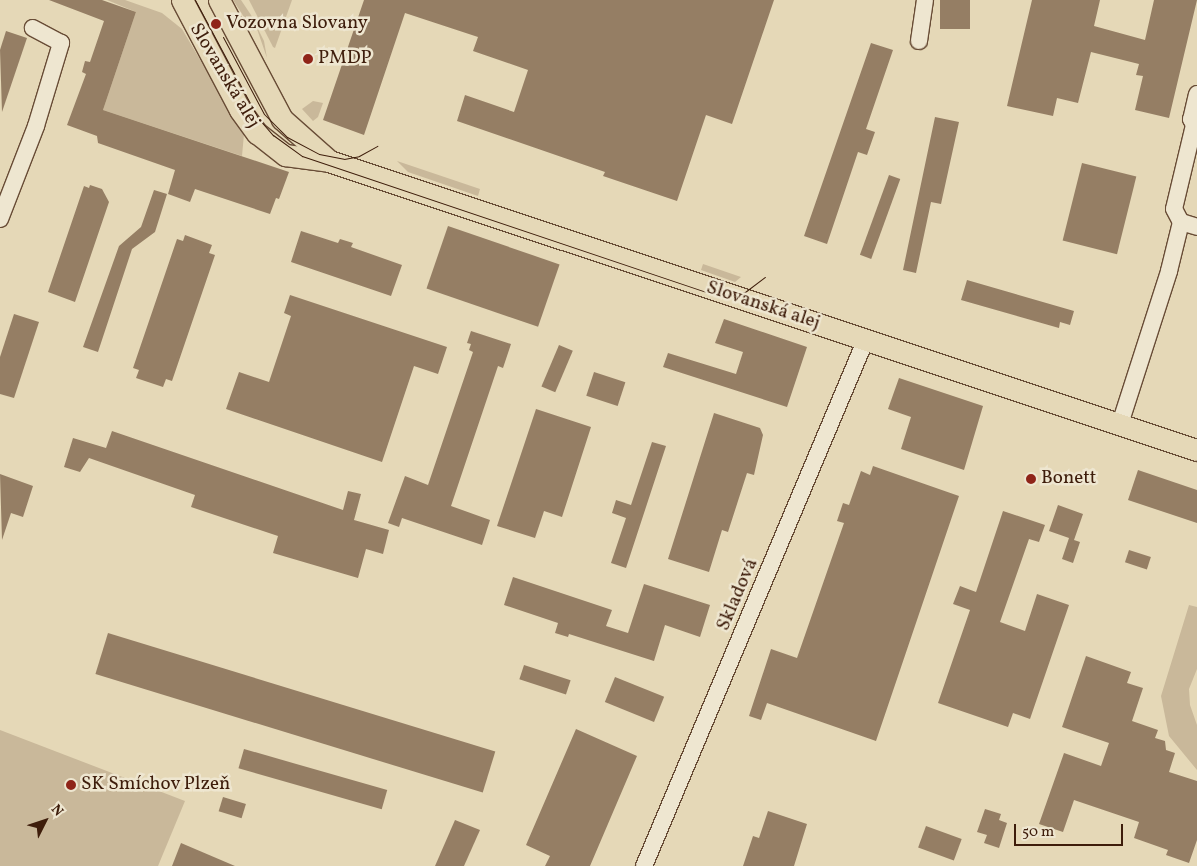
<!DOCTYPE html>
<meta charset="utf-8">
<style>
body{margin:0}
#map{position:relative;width:1197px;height:866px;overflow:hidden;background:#e5d8b7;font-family:Vollkorn,serif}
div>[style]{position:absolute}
.green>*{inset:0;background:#c9b89a}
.building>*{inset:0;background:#957e64;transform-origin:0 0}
.roads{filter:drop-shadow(1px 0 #684c36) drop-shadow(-1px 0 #684c36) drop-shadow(0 1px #684c36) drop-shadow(0 -1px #684c36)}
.minor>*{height:16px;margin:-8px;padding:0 8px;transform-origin:8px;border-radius:8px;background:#eee6d0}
.major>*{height:21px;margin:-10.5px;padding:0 10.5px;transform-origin:10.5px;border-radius:10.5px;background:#e5d8b7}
.tram>*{height:1px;margin:-0.5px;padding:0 0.5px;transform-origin:0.5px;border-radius:0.5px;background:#3e1d0b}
.dots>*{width:14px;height:14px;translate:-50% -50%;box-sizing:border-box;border:2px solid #eee6d0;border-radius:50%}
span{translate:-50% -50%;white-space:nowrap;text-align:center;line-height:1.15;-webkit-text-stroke:5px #eee6d0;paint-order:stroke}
.poi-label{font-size:19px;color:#3e1d0b}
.left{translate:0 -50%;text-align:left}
.street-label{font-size:19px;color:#3e1d0b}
.north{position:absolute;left:20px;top:796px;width:50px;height:50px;-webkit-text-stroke:4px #eee6d0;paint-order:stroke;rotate:49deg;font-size:14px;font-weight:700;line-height:20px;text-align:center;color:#3e1d0b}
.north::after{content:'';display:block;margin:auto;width:18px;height:22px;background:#3e1d0b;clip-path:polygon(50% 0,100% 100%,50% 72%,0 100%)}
.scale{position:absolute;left:1014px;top:824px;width:109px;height:22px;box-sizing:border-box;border:2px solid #3e1d0b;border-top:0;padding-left:6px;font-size:15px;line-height:18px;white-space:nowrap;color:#3e1d0b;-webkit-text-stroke:4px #eee6d0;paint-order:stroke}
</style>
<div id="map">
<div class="green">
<div style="clip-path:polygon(107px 0,125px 0,162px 13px,182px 29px,244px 134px,242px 156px,103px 110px,136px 12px)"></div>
<div style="clip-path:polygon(233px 0,241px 0,251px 15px,264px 41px,267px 58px,257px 29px,253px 31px)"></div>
<div style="clip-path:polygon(249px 0,292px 0,275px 48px,273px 47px)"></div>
<div style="clip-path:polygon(313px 101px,323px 103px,318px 117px,313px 121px,302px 109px)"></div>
<div style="clip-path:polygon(397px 161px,480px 189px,478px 196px,408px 172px)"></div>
<div style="clip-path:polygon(703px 264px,741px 277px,735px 282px,701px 270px)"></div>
<div style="clip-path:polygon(1189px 605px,1197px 607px,1197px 669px,1189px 689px,1190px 705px,1197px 725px,1197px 770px,1169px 736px,1161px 696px)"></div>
<div style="clip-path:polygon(0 730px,185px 801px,158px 866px,0 866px)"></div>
</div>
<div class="building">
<div style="clip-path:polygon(49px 0,102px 0,136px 12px,103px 110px,289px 172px,279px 199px,276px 198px,270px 214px,195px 189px,190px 202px,168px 194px,175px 170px,98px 143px,97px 136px,67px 125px,86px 74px,82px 72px,85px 61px,90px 62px,104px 21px)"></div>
<div style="clip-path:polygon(364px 0,774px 0,732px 124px,706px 115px,677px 201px,603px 176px,605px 172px,457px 121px,465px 95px,514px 112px,528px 70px,473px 51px,478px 37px,405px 13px,364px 135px,323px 120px)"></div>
<div style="left:940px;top:0;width:30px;height:29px"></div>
<div style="clip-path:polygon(1032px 0,1100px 0,1094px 26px,1145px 40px,1154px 0,1197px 0,1169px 118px,1135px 110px,1143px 76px,1136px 75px,1139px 64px,1091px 52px,1078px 103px,1057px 98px,1053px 116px,1007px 106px)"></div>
<div style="clip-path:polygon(6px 31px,27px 38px,2px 112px,0 50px)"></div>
<div style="clip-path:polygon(871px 43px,893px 50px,866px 129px,875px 132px,867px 155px,858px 152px,827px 244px,804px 236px)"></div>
<div style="clip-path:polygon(935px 117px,959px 122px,941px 204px,931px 202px,916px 273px,903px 270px)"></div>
<div style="left:1082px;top:163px;width:56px;height:80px;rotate:14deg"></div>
<div style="left:889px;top:175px;width:12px;height:85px;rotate:20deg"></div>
<div style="clip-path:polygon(90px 185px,102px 189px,109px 202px,75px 302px,48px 292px,84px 186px,89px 188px)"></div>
<div style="clip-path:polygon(154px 190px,167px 194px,155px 232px,132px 249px,98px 352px,83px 347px,119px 246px,141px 227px)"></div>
<div style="left:448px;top:226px;width:118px;height:66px;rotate:19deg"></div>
<div style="clip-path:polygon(301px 231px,338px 243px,340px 239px,353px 243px,351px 247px,402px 265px,391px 296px,291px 262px)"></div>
<div style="clip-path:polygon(185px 235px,212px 245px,209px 253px,215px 255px,172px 381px,166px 379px,163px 387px,136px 378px,139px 370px,133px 368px,177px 239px,183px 241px)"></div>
<div style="clip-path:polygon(967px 280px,1074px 311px,1070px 325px,1060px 322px,1059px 328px,961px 300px)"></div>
<div style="clip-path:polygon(290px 295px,447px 347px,438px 374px,414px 366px,382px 462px,226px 409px,239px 372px,269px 382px,291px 316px,284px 313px)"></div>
<div style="clip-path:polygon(14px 314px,39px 322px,14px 398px,0 394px,0 357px)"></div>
<div style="clip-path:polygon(724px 319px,807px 347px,787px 407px,663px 367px,668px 353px,736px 374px,743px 352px,715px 343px)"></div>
<div style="clip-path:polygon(471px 331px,511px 344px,503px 368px,498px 366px,451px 506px,490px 520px,482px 545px,402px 518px,399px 527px,388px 523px,405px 476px,428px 485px,473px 352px,469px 350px,471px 344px,467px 343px)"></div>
<div style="left:559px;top:345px;width:15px;height:45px;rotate:23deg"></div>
<div style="left:594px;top:372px;width:33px;height:25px;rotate:18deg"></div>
<div style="clip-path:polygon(899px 378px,983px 406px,964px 470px,901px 449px,911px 417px,888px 409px)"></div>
<div style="clip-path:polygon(536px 409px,591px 427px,562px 517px,544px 511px,535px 538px,497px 526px)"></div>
<div style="clip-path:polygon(714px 413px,760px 428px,763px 435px,754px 475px,747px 473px,728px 532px,722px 530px,709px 572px,668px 559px)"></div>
<div style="clip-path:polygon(112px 431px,343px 510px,348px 491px,361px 494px,354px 520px,389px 530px,383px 554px,366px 549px,358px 578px,273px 553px,278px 536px,191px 507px,195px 495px,89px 458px,80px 472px,64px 467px,73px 438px,106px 448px)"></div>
<div style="clip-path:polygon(652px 442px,666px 446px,626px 568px,611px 563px,626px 518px,612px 513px,616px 500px,631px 505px)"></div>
<div style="clip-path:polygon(873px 466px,959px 496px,876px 741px,767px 703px,761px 720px,749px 716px,771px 649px,797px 658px,844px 523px,837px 521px,843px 503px,849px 505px,861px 471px,870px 475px)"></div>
<div style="clip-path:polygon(1138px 470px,1197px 490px,1197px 523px,1128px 500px)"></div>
<div style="clip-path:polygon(0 474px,33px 486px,23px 517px,11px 513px,2px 540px)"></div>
<div style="clip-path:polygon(1058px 505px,1083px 514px,1074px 540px,1080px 542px,1073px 563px,1062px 559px,1069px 538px,1049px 531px)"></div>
<div style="clip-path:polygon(1003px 511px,1045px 525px,1039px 542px,1029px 539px,1000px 622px,1025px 631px,1037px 594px,1069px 605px,1030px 719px,1013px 713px,1008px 727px,938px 703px,970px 610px,953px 604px,960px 586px,976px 592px)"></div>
<div style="left:1129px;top:550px;width:23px;height:13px;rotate:18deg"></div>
<div style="clip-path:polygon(513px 577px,612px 610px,606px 626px,628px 633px,644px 584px,710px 605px,700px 637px,665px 625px,654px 661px,569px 634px,568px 637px,555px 633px,558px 623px,504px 605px)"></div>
<div style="left:108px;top:633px;width:405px;height:43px;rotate:17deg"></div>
<div style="clip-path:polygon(1086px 656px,1131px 672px,1127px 683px,1143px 688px,1132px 721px,1158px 730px,1155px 738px,1165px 741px,1166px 750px,1175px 753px,1169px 772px,1197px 781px,1197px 840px,1189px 863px,1166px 855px,1168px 850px,1134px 838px,1139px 822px,1074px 800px,1063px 832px,1039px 824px,1064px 753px,1101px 766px,1109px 743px,1062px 727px)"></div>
<div style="left:524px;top:665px;width:49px;height:15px;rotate:18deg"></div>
<div style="left:615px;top:677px;width:53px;height:27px;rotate:22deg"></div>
<div style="clip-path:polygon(576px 729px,637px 756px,590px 866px,545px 866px,550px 856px,526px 845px)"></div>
<div style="left:244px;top:749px;width:149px;height:20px;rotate:16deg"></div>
<div style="left:223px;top:797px;width:24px;height:15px;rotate:17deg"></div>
<div style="clip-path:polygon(985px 809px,1001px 814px,999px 820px,1007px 823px,999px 848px,984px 843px,987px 835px,977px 832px)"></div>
<div style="clip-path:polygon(768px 811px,807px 824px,794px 866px,743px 866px,753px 836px,759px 838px)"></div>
<div style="clip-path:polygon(455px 820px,480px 830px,464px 866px,435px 866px)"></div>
<div style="left:926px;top:826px;width:38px;height:23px;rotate:20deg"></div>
<div style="clip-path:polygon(181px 843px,235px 866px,172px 866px)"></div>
</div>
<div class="roads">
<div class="minor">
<div style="left:919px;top:41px;width:41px;rotate:-81.7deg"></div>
<div style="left:1197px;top:94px;width:26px;rotate:103deg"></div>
<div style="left:1191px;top:119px;width:7px;rotate:63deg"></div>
<div style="left:1194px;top:125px;width:86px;rotate:103.4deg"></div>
<div style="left:1174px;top:209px;width:15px;rotate:62deg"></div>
<div style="left:1181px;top:222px;width:17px;rotate:17deg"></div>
<div style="left:0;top:219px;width:100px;rotate:-68.8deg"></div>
<div style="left:36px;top:126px;width:87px;rotate:-73.2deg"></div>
<div style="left:61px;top:43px;width:32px;rotate:-152deg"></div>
<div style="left:1120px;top:424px;width:161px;rotate:-72.2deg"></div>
<div style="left:1169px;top:271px;width:50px;rotate:-76.2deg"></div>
<div style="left:644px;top:866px;width:572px;rotate:-67.16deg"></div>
</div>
<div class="major">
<div style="left:182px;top:0;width:124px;rotate:62.2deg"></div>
<div style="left:240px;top:110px;width:29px;rotate:54deg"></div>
<div style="left:257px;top:133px;width:36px;rotate:38deg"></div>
<div style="left:285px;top:155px;width:44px;rotate:7.8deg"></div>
<div style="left:329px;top:161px;width:915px;rotate:18.42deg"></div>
<div style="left:219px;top:0;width:135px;rotate:62.1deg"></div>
<div style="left:282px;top:119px;width:60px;rotate:41.6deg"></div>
</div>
</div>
<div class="tram">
<div style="left:195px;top:0;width:134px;rotate:61.9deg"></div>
<div style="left:258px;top:118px;width:23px;rotate:49deg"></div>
<div style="left:273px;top:135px;width:36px;rotate:36deg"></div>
<div style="left:302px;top:156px;width:433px;rotate:18.6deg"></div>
<div style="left:712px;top:294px;width:19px;rotate:3deg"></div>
<div style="left:731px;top:295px;width:14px;rotate:-12deg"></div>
<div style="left:745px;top:292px;width:25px;rotate:-37deg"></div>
<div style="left:223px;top:37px;width:87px;rotate:62deg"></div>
<div style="left:264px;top:114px;width:33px;rotate:45deg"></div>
<div style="left:287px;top:137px;width:36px;rotate:28deg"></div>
<div style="left:319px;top:154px;width:25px;rotate:11deg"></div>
<div style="left:344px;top:159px;width:15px;rotate:-11deg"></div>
<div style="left:359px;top:156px;width:21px;rotate:-29deg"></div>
</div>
<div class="dots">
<div style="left:216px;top:24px;background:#8f2418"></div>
<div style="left:308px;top:59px;background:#8f2418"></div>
<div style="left:1031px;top:479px;background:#8f2418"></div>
<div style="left:71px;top:785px;background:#8f2418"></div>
</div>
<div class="poi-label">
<span class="left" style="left:226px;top:24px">Vozovna Slovany</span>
<span class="left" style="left:318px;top:59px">PMDP</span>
<span class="left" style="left:1041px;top:479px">Bonett</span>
<span class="left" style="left:81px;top:785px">SK Smíchov Plzeň</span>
</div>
<div class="street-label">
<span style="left:224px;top:76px;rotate:59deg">Slovanská alej</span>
<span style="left:763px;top:306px;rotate:18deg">Slovanská alej</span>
<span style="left:738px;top:595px;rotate:-67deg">Skladová</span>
</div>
<div class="north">N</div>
<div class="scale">50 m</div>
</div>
